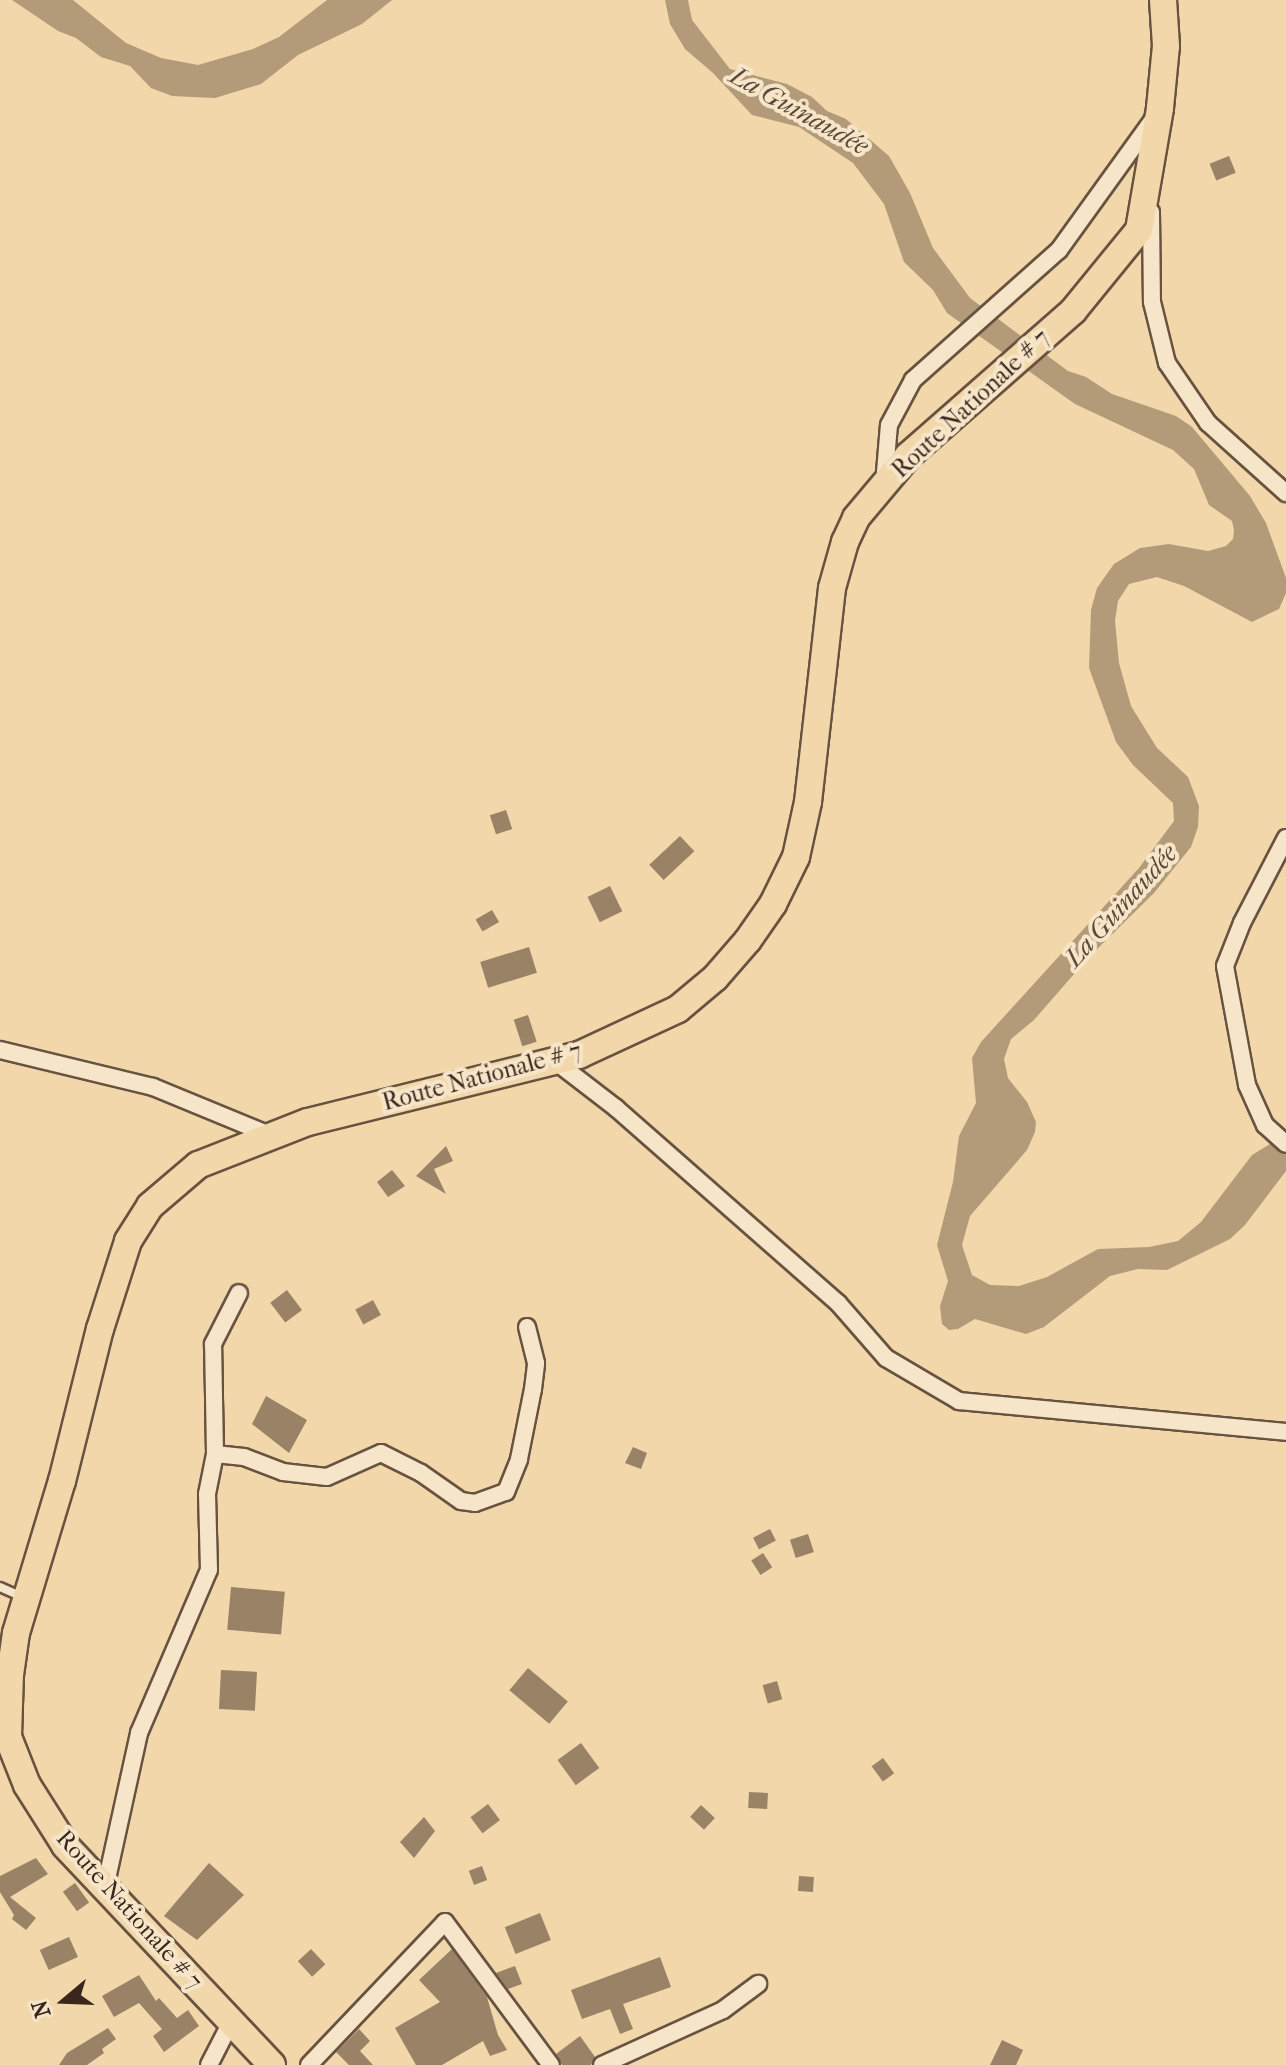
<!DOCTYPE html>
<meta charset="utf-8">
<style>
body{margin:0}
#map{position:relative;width:1286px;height:2065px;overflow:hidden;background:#f1d7aa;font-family:"IM FELL French Canon",serif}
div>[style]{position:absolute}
.water>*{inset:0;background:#b39b7a}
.building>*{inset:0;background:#998266;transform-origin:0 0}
.roads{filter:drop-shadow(2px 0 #685240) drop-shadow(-2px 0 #685240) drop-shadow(0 2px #685240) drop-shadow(0 -2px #685240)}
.service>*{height:8px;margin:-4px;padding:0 4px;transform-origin:4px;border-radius:4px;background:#f6e5c8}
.minor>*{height:16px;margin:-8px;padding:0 8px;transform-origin:8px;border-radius:8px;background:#f6e5c8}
.primary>*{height:26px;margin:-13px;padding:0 13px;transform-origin:13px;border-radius:13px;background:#f1d7aa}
span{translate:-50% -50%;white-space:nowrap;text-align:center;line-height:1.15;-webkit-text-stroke:8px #f6e5c8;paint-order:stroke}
.street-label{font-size:24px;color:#3a261c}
.water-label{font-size:26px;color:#5e4938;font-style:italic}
.north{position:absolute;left:24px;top:1961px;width:80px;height:80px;-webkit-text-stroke:6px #f6e5c8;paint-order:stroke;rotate:251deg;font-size:22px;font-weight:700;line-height:32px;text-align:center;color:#3a261c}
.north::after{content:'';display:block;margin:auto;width:28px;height:36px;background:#3a261c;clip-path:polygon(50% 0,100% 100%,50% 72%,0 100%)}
</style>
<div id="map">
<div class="water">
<div style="clip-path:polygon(12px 0,73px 0,126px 43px,161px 58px,198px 65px,253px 49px,279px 37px,327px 0,392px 0,362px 24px,298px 55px,261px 84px,215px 98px,172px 96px,151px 88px,130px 66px,101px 57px,76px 38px,58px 31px)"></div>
<div style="clip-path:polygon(665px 0,688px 0,692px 20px,730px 69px,787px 84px,812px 97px,827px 111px,846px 119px,889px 156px,910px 193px,933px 248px,970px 298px,1068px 371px,1086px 377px,1112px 394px,1176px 416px,1192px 427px,1250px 496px,1266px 523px,1286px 578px,1286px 593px,1279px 609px,1252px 622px,1184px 586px,1157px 577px,1129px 584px,1118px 601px,1115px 621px,1119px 663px,1131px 706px,1157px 748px,1188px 777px,1199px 806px,1198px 827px,1191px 847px,1154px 893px,1088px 958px,1034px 1020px,1011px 1039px,1004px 1059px,1008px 1078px,1027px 1102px,1036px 1122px,1035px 1132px,1027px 1150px,970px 1216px,962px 1245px,972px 1275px,990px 1285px,1019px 1286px,1047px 1277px,1098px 1249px,1149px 1247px,1178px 1241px,1201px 1222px,1252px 1155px,1286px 1134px,1286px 1171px,1245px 1225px,1230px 1239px,1167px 1270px,1138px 1269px,1110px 1276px,1044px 1327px,1026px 1334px,975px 1319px,958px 1329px,949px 1330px,942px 1324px,940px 1306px,948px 1281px,937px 1245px,953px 1182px,959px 1136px,976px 1103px,972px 1058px,981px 1042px,1139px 868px,1174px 821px,1173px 803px,1133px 765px,1116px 742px,1089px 668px,1091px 610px,1097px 588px,1114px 564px,1140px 548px,1169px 544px,1208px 551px,1226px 546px,1233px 539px,1234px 530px,1232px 521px,1209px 505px,1194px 469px,1173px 450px,1075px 404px,947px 313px,933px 290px,904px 262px,884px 204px,853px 163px,799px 127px,752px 115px,713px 73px,685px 49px,670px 24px)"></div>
</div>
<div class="building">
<div style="left:1229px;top:156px;width:18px;height:21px;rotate:68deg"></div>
<div style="left:506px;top:810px;width:20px;height:17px;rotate:72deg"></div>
<div style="left:680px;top:836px;width:21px;height:42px;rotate:47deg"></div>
<div style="left:610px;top:886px;width:28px;height:25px;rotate:64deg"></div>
<div style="left:492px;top:910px;width:14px;height:19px;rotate:60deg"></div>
<div style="left:529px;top:947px;width:27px;height:51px;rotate:73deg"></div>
<div style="left:528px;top:1015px;width:28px;height:15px;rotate:72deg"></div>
<div style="clip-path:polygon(446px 1146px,453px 1161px,434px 1169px,446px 1194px,416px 1176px)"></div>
<div style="clip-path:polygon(392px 1170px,405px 1186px,388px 1197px,377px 1182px)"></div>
<div style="left:287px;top:1290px;width:25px;height:21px;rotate:53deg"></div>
<div style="left:373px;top:1300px;width:17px;height:20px;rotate:62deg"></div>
<div style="clip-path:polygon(266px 1396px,307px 1420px,289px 1453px,252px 1424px)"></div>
<div style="clip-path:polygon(633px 1447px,647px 1453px,641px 1469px,625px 1463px)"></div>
<div style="left:770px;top:1529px;width:13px;height:19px;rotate:63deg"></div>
<div style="left:808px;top:1534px;width:19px;height:19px;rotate:72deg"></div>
<div style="left:763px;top:1553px;width:17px;height:14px;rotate:57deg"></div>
<div style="left:231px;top:1587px;width:54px;height:43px;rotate:5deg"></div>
<div style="left:528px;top:1668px;width:52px;height:29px;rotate:40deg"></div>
<div style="left:221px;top:1670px;width:36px;height:39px;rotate:3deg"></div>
<div style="left:777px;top:1681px;width:19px;height:15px;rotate:74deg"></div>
<div style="left:581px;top:1743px;width:31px;height:29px;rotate:54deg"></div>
<div style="left:883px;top:1758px;width:19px;height:14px;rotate:54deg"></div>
<div style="left:749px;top:1792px;width:19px;height:16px;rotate:3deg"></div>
<div style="left:488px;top:1804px;width:20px;height:22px;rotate:53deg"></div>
<div style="left:701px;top:1805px;width:19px;height:16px;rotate:43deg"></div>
<div style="clip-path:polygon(424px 1817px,435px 1831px,414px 1858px,400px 1842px)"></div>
<div style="clip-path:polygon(36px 1858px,48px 1874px,10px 1897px,36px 1918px,26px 1930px,12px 1919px,14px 1915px,0 1892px,0 1876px)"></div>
<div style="clip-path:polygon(209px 1863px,244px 1895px,197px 1940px,164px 1916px)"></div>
<div style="left:482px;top:1866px;width:15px;height:14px;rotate:70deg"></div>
<div style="left:799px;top:1876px;width:15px;height:15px;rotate:4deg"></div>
<div style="left:75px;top:1883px;width:24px;height:15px;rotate:54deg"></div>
<div style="left:540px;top:1913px;width:29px;height:38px;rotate:68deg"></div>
<div style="left:69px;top:1937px;width:22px;height:32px;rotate:66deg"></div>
<div style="left:311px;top:1949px;width:21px;height:18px;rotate:47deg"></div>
<div style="clip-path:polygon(452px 1949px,487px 1997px,498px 2035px,507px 2050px,490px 2056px,483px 2041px,442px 2065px,416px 2065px,395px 2028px,440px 2002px,419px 1980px)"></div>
<div style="clip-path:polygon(660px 1957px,671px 1987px,623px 2004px,633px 2029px,620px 2034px,610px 2009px,582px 2019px,571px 1990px)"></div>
<div style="clip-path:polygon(515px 1966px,522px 1984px,508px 1989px,496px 1973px)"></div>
<div style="clip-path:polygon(139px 1975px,156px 2001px,159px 1998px,177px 2018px,188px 2010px,199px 2026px,164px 2052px,153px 2036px,162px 2029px,139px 2003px,114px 2017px,102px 1996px)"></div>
<div style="clip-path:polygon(108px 2028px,116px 2039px,102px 2049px,104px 2053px,87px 2065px,59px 2065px,67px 2053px)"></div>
<div style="clip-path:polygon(359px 2029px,370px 2041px,360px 2051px,373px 2065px,349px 2065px,336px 2052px)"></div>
<div style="clip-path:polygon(580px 2036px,595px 2057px,591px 2065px,562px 2065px,556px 2054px)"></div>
<div style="clip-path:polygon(1002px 2040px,1023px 2050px,1016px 2065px,990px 2065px)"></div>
</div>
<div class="roads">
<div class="service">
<div style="left:0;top:1587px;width:24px;rotate:24deg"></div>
</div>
<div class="minor">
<div style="left:1151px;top:212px;width:90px;rotate:89.4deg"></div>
<div style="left:1152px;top:302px;width:63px;rotate:76.2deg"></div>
<div style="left:1167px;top:363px;width:73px;rotate:55.7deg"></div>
<div style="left:1208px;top:423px;width:105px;rotate:41.9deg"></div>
<div style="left:884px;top:484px;width:59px;rotate:-85.2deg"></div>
<div style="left:889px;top:425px;width:51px;rotate:-61.9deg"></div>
<div style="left:913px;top:380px;width:195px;rotate:-41.7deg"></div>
<div style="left:1059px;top:250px;width:159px;rotate:-54.2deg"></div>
<div style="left:1286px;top:838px;width:96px;rotate:117.4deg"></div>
<div style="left:1242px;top:923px;width:46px;rotate:111.6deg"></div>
<div style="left:1225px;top:966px;width:121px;rotate:79.5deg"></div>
<div style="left:1247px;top:1085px;width:44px;rotate:65.8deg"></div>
<div style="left:1265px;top:1125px;width:28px;rotate:42deg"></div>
<div style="left:0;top:1050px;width:157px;rotate:13.6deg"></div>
<div style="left:153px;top:1087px;width:129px;rotate:22.4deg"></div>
<div style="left:555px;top:1061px;width:77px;rotate:37.6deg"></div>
<div style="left:616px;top:1108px;width:295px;rotate:41.3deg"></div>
<div style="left:838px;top:1303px;width:73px;rotate:48.9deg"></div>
<div style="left:886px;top:1358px;width:85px;rotate:30.5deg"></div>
<div style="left:959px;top:1401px;width:328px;rotate:5.4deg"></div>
<div style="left:215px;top:1454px;width:29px;rotate:6deg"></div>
<div style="left:244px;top:1457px;width:42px;rotate:21deg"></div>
<div style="left:283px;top:1472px;width:44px;rotate:6.5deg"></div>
<div style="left:327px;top:1477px;width:59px;rotate:-24deg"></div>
<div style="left:381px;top:1453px;width:45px;rotate:26.6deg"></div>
<div style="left:421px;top:1473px;width:49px;rotate:35deg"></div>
<div style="left:461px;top:1501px;width:14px;rotate:8deg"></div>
<div style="left:475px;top:1503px;width:33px;rotate:-20deg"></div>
<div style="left:506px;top:1492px;width:35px;rotate:-68deg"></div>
<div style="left:519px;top:1459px;width:71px;rotate:-78.7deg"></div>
<div style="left:533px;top:1389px;width:26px;rotate:-83deg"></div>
<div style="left:536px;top:1363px;width:37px;rotate:-104deg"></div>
<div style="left:105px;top:1888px;width:159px;rotate:-77.6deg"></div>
<div style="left:139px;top:1733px;width:177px;rotate:-66.8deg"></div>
<div style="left:209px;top:1570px;width:76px;rotate:-91.5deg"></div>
<div style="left:207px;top:1494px;width:41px;rotate:-78.7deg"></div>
<div style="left:215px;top:1454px;width:110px;rotate:-91deg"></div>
<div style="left:213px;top:1344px;width:57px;rotate:-63deg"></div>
<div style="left:209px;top:2065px;width:48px;rotate:-62.9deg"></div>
<div style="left:309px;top:2065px;width:197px;rotate:-46.4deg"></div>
<div style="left:445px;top:1922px;width:178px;rotate:53.5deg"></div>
<div style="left:602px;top:2065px;width:133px;rotate:-24.4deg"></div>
<div style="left:723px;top:2010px;width:44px;rotate:-36.6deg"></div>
</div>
<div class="primary">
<div style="left:272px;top:2065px;width:302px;rotate:-133.3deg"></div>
<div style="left:65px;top:1845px;width:71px;rotate:-122.3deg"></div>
<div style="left:27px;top:1785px;width:52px;rotate:-111.6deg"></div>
<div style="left:8px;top:1737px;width:62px;rotate:-88.2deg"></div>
<div style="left:10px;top:1675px;width:42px;rotate:-81.9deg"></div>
<div style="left:16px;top:1633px;width:159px;rotate:-73.2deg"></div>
<div style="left:62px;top:1481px;width:157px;rotate:-76deg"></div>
<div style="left:100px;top:1329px;width:92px;rotate:-72.3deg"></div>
<div style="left:128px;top:1241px;width:41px;rotate:-57.8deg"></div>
<div style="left:150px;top:1206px;width:63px;rotate:-40.5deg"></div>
<div style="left:198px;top:1165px;width:118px;rotate:-21.4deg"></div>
<div style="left:308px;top:1122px;width:279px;rotate:-13.9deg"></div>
<div style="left:579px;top:1055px;width:109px;rotate:-24.9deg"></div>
<div style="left:678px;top:1009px;width:48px;rotate:-40deg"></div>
<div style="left:715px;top:978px;width:50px;rotate:-49deg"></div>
<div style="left:748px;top:940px;width:44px;rotate:-55.2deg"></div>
<div style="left:773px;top:904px;width:52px;rotate:-63.9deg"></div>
<div style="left:796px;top:857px;width:56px;rotate:-77.7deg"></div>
<div style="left:808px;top:802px;width:215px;rotate:-83.6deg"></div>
<div style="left:832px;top:588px;width:48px;rotate:-74.2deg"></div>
<div style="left:845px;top:542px;width:26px;rotate:-65deg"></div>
<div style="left:856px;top:518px;width:81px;rotate:-50deg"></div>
<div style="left:908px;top:456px;width:220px;rotate:-41.3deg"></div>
<div style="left:1073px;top:311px;width:104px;rotate:-50.8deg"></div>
<div style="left:1139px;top:230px;width:124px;rotate:-80.2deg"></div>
<div style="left:1160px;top:108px;width:62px;rotate:-84.5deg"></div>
<div style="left:1166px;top:46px;width:46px;rotate:-93.7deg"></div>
</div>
</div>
<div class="street-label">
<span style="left:971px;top:404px;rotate:-43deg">Route Nationale # 7</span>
<span style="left:482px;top:1077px;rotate:-15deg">Route Nationale # 7</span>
<span style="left:129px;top:1910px;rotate:48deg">Route Nationale # 7</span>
</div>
<div class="water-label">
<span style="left:799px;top:111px;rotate:29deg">La Guinaudée</span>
<span style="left:1121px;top:906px;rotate:-48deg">La Guinaudée</span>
</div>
<div class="north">N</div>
</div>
